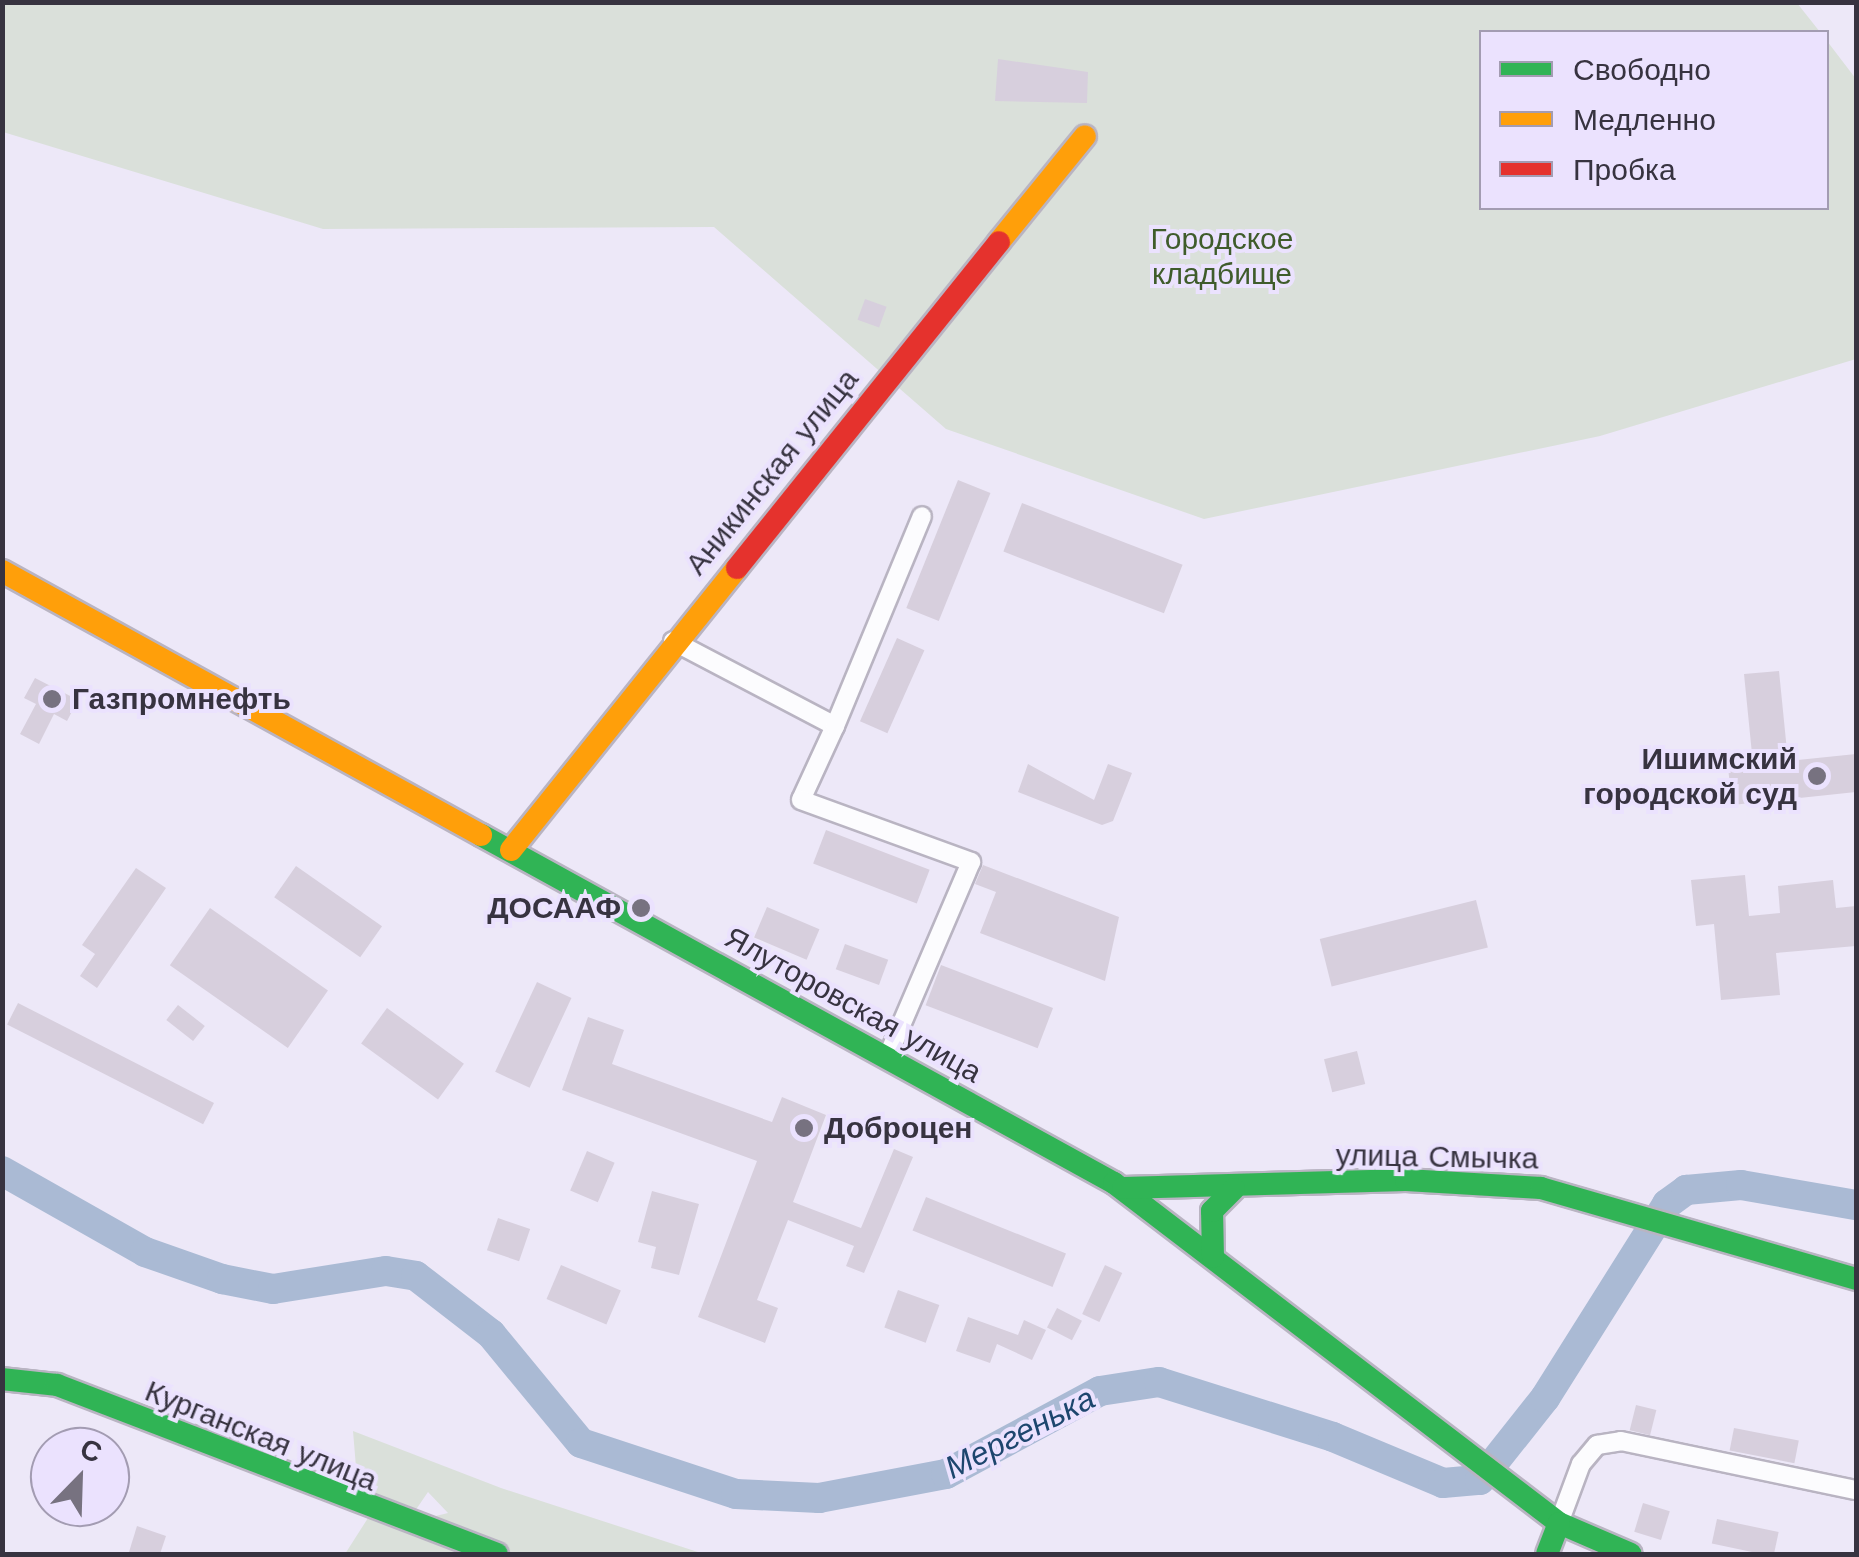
<!DOCTYPE html>
<meta charset="utf-8">
<style>
body{margin:0}
#map{position:relative;width:1859px;height:1557px;overflow:hidden;background:#ede8f8;font-family:"Work Sans",sans-serif}
div>[style]{position:absolute}
.green>*{inset:0;background:#dae0da}
.river>*{height:30px;margin:-15px;padding:0 15px;transform-origin:15px;border-radius:15px;background:#aabad4}
.building>*{inset:0;background:#d7cfdd;transform-origin:0 0}
.roads{filter:drop-shadow(2px 0 #b9b4c2) drop-shadow(-2px 0 #b9b4c2) drop-shadow(0 2px #b9b4c2) drop-shadow(0 -2px #b9b4c2)}
.street>*{height:18px;margin:-9px;padding:0 9px;transform-origin:9px;border-radius:9px;background:#fcfcfe}
.fast>*{height:22px;margin:-11px;padding:0 11px;transform-origin:11px;border-radius:11px;background:#30b455}
.slow>*{height:22px;margin:-11px;padding:0 11px;transform-origin:11px;border-radius:11px;background:#ff9f0a}
.jam>*{height:22px;margin:-11px;padding:0 11px;transform-origin:11px;border-radius:11px;background:#e5322d}
.dots>*{width:28px;height:28px;translate:-50% -50%;box-sizing:border-box;border:5px solid #ebe2fe;border-radius:50%}
span{translate:-50% -50%;white-space:nowrap;text-align:center;line-height:1.15;-webkit-text-stroke:8px #ebe2fe;paint-order:stroke}
.park-label{font-size:30px;color:#3f5c2b}
.street-label{font-size:30px;color:#373340}
.poi-label{font-size:30px;color:#373340;font-weight:700}
.left{translate:0 -50%;text-align:left}
.right{translate:-100% -50%;text-align:right}
.water-label{font-size:32px;color:#1d466e;font-style:italic}
.frame{position:absolute;inset:0;border:5px solid #373340;pointer-events:none}
.legend{position:absolute;left:1479px;top:30px;width:350px;height:180px;box-sizing:border-box;background:#ebe2fe;border:2px solid #a39cb2;margin:0;padding:12px 18px;list-style:none;font-size:30px;color:#373340}
.legend li{display:flex;align-items:center;gap:20px;height:50px}
.legend b{width:50px;border:2px solid #a39cb2}
.north{position:absolute;left:30px;top:1427px;width:100px;height:100px;box-sizing:border-box;background:#ebe2fe;border:2px solid #a39cb2;border-radius:50%;rotate:23deg;font-size:28px;font-weight:700;line-height:40px;text-align:center;color:#373340}
.north::after{content:'';display:block;margin:auto;width:35px;height:45px;background:#777280;clip-path:polygon(50% 0,100% 100%,50% 72%,0 100%)}
</style>
<div id="map">
<div class="green">
<div style="clip-path:polygon(2px 3px,1797px 3px,1820px 32px,1482px 32px,1482px 208px,1826px 208px,1827px 41px,1856px 79px,1856px 359px,1600px 436px,1204px 519px,946px 429px,714px 227px,323px 229px,3px 132px)"></div>
<div style="clip-path:polygon(353px 1431px,501px 1488px,704px 1554px,345px 1554px,368px 1518px,391px 1527px,448px 1513px,428px 1492px,415px 1511px,380px 1516px,357px 1479px)"></div>
</div>
<div class="river">
<div style="left:2px;top:1171px;width:164px;rotate:29.5deg"></div>
<div style="left:145px;top:1252px;width:82px;rotate:19.3deg"></div>
<div style="left:222px;top:1279px;width:52px;rotate:11.1deg"></div>
<div style="left:273px;top:1289px;width:114px;rotate:-9.1deg"></div>
<div style="left:386px;top:1271px;width:30px;rotate:9deg"></div>
<div style="left:416px;top:1276px;width:95px;rotate:37.7deg"></div>
<div style="left:491px;top:1334px;width:141px;rotate:50.5deg"></div>
<div style="left:581px;top:1443px;width:163px;rotate:18.2deg"></div>
<div style="left:736px;top:1494px;width:83px;rotate:2.8deg"></div>
<div style="left:819px;top:1498px;width:129px;rotate:-10.7deg"></div>
<div style="left:946px;top:1474px;width:175px;rotate:-28.3deg"></div>
<div style="left:1100px;top:1391px;width:60px;rotate:-8.7deg"></div>
<div style="left:1159px;top:1382px;width:182px;rotate:17.5deg"></div>
<div style="left:1333px;top:1437px;width:119px;rotate:22.7deg"></div>
<div style="left:1443px;top:1483px;width:37px;rotate:-5deg"></div>
<div style="left:1480px;top:1480px;width:105px;rotate:-51.6deg"></div>
<div style="left:1545px;top:1398px;width:229px;rotate:-57.8deg"></div>
<div style="left:1667px;top:1204px;width:24px;rotate:-36deg"></div>
<div style="left:1686px;top:1190px;width:55px;rotate:-5.2deg"></div>
<div style="left:1741px;top:1185px;width:117px;rotate:9.9deg"></div>
</div>
<div class="building">
<div style="clip-path:polygon(998px 59px,1088px 72px,1087px 103px,995px 101px)"></div>
<div style="left:865px;top:299px;width:23px;height:22px;rotate:20deg"></div>
<div style="left:958px;top:480px;width:35px;height:138px;rotate:22deg"></div>
<div style="left:1022px;top:503px;width:172px;height:52px;rotate:21deg"></div>
<div style="left:897px;top:638px;width:30px;height:91px;rotate:24deg"></div>
<div style="clip-path:polygon(1779px 671px,1788px 761px,1856px 754px,1856px 792px,1732px 805px,1728px 767px,1753px 764px,1744px 674px)"></div>
<div style="clip-path:polygon(35px 678px,78px 700px,67px 721px,54px 714px,39px 744px,20px 734px,36px 704px,24px 698px)"></div>
<div style="clip-path:polygon(1028px 764px,1094px 800px,1108px 764px,1132px 773px,1113px 821px,1102px 825px,1018px 792px)"></div>
<div style="left:826px;top:830px;width:111px;height:36px;rotate:21deg"></div>
<div style="clip-path:polygon(983px 865px,1119px 917px,1105px 981px,980px 933px,996px 892px,975px 884px)"></div>
<div style="left:296px;top:866px;width:105px;height:38px;rotate:35deg"></div>
<div style="clip-path:polygon(136px 868px,166px 888px,97px 988px,80px 976px,95px 954px,82px 945px)"></div>
<div style="clip-path:polygon(1745px 875px,1749px 916px,1780px 913px,1778px 886px,1833px 880px,1836px 908px,1856px 906px,1856px 946px,1776px 953px,1780px 995px,1721px 1000px,1714px 924px,1696px 926px,1691px 880px)"></div>
<div style="left:1476px;top:900px;width:49px;height:161px;rotate:76deg"></div>
<div style="left:767px;top:907px;width:57px;height:33px;rotate:23deg"></div>
<div style="left:210px;top:908px;width:144px;height:70px;rotate:35deg"></div>
<div style="left:845px;top:944px;width:46px;height:27px;rotate:20deg"></div>
<div style="left:941px;top:965px;width:120px;height:43px;rotate:21deg"></div>
<div style="left:537px;top:982px;width:38px;height:99px;rotate:25deg"></div>
<div style="left:18px;top:1003px;width:220px;height:24px;rotate:27deg"></div>
<div style="left:178px;top:1005px;width:34px;height:19px;rotate:38deg"></div>
<div style="left:387px;top:1008px;width:95px;height:44px;rotate:36deg"></div>
<div style="clip-path:polygon(588px 1017px,624px 1030px,612px 1064px,772px 1122px,782px 1097px,826px 1115px,793px 1202px,861px 1228px,894px 1149px,913px 1157px,864px 1273px,846px 1266px,854px 1246px,788px 1220px,757px 1300px,778px 1308px,765px 1343px,698px 1317px,757px 1161px,562px 1090px)"></div>
<div style="left:1357px;top:1051px;width:34px;height:34px;rotate:76deg"></div>
<div style="left:587px;top:1151px;width:30px;height:43px;rotate:23deg"></div>
<div style="clip-path:polygon(652px 1191px,699px 1204px,679px 1275px,651px 1268px,656px 1247px,638px 1242px)"></div>
<div style="left:926px;top:1197px;width:151px;height:36px;rotate:22deg"></div>
<div style="left:498px;top:1218px;width:34px;height:34px;rotate:19deg"></div>
<div style="left:561px;top:1265px;width:65px;height:37px;rotate:23deg"></div>
<div style="left:1105px;top:1265px;width:19px;height:54px;rotate:25deg"></div>
<div style="left:898px;top:1290px;width:44px;height:40px;rotate:20deg"></div>
<div style="left:1057px;top:1308px;width:28px;height:22px;rotate:27deg"></div>
<div style="clip-path:polygon(968px 1317px,1018px 1335px,1024px 1320px,1046px 1330px,1032px 1360px,997px 1344px,990px 1363px,956px 1351px)"></div>
<div style="left:1636px;top:1405px;width:21px;height:26px;rotate:14deg"></div>
<div style="left:1734px;top:1428px;width:66px;height:23px;rotate:11deg"></div>
<div style="left:1643px;top:1503px;width:28px;height:30px;rotate:17deg"></div>
<div style="left:1717px;top:1519px;width:63px;height:25px;rotate:12deg"></div>
<div style="clip-path:polygon(137px 1526px,166px 1536px,160px 1554px,129px 1552px)"></div>
</div>
<div class="roads">
<div class="street">
<div style="left:673px;top:641px;width:183px;rotate:27.7deg"></div>
<div style="left:835px;top:726px;width:81px;rotate:114.7deg"></div>
<div style="left:801px;top:800px;width:181px;rotate:20deg"></div>
<div style="left:971px;top:862px;width:213px;rotate:113.2deg"></div>
<div style="left:835px;top:726px;width:227px;rotate:-67.5deg"></div>
<div style="left:1559px;top:1523px;width:63px;rotate:-69.6deg"></div>
<div style="left:1581px;top:1464px;width:25px;rotate:-50deg"></div>
<div style="left:1597px;top:1445px;width:24px;rotate:-9deg"></div>
<div style="left:1621px;top:1441px;width:240px;rotate:11.8deg"></div>
</div>
<div class="fast">
<div style="left:481px;top:835px;width:722px;rotate:28.8deg"></div>
<div style="left:1114px;top:1183px;width:560px;rotate:37.38deg"></div>
<div style="left:1559px;top:1523px;width:78px;rotate:23.3deg"></div>
<div style="left:1123px;top:1188px;width:283px;rotate:-1.6deg"></div>
<div style="left:1406px;top:1180px;width:135px;rotate:3.4deg"></div>
<div style="left:1541px;top:1188px;width:328px;rotate:16.1deg"></div>
<div style="left:1213px;top:1257px;width:46px;rotate:-91.2deg"></div>
<div style="left:1212px;top:1211px;width:31px;rotate:-45deg"></div>
<div style="left:2px;top:1379px;width:55px;rotate:6.2deg"></div>
<div style="left:57px;top:1385px;width:471px;rotate:21deg"></div>
<div style="left:1547px;top:1554px;width:33px;rotate:-69deg"></div>
</div>
<div class="slow">
<div style="left:999px;top:242px;width:136px;rotate:-50.9deg"></div>
<div style="left:2px;top:571px;width:547px;rotate:28.86deg"></div>
<div style="left:511px;top:850px;width:361px;rotate:-51.3deg"></div>
</div>
<div class="jam">
<div style="left:737px;top:568px;width:418px;rotate:-51.2deg"></div>
</div>
</div>
<div class="dots">
<div style="left:52px;top:699px;background:#777280"></div>
<div style="left:1817px;top:776px;background:#777280"></div>
<div style="left:641px;top:908px;background:#777280"></div>
<div style="left:804px;top:1128px;background:#777280"></div>
</div>
<div class="park-label">
<span style="left:1222px;top:256px">Городское<br>кладбище</span>
</div>
<div class="street-label">
<span style="left:772px;top:472px;rotate:-51deg">Аникинская улица</span>
<span style="left:853px;top:1005px;rotate:29deg">Ялуторовская улица</span>
<span style="left:1437px;top:1157px;rotate:1deg">улица Смычка</span>
<span style="left:261px;top:1436px;rotate:22deg">Курганская улица</span>
</div>
<div class="poi-label">
<span class="left" style="left:72px;top:699px">Газпромнефть</span>
<span class="right" style="left:1797px;top:776px">Ишимский<br>городской суд</span>
<span class="right" style="left:621px;top:908px">ДОСААФ</span>
<span class="left" style="left:824px;top:1128px">Доброцен</span>
</div>
<div class="water-label">
<span style="left:1020px;top:1433px;rotate:-27deg">Мергенька</span>
</div>
<div class="frame"></div>
<ul class="legend">
<li><b style="height:12px;background:#30b455"></b>Свободно</li>
<li><b style="height:12px;background:#ff9f0a"></b>Медленно</li>
<li><b style="height:12px;background:#e5322d"></b>Пробка</li>
</ul>
<div class="north">С</div>
</div>
